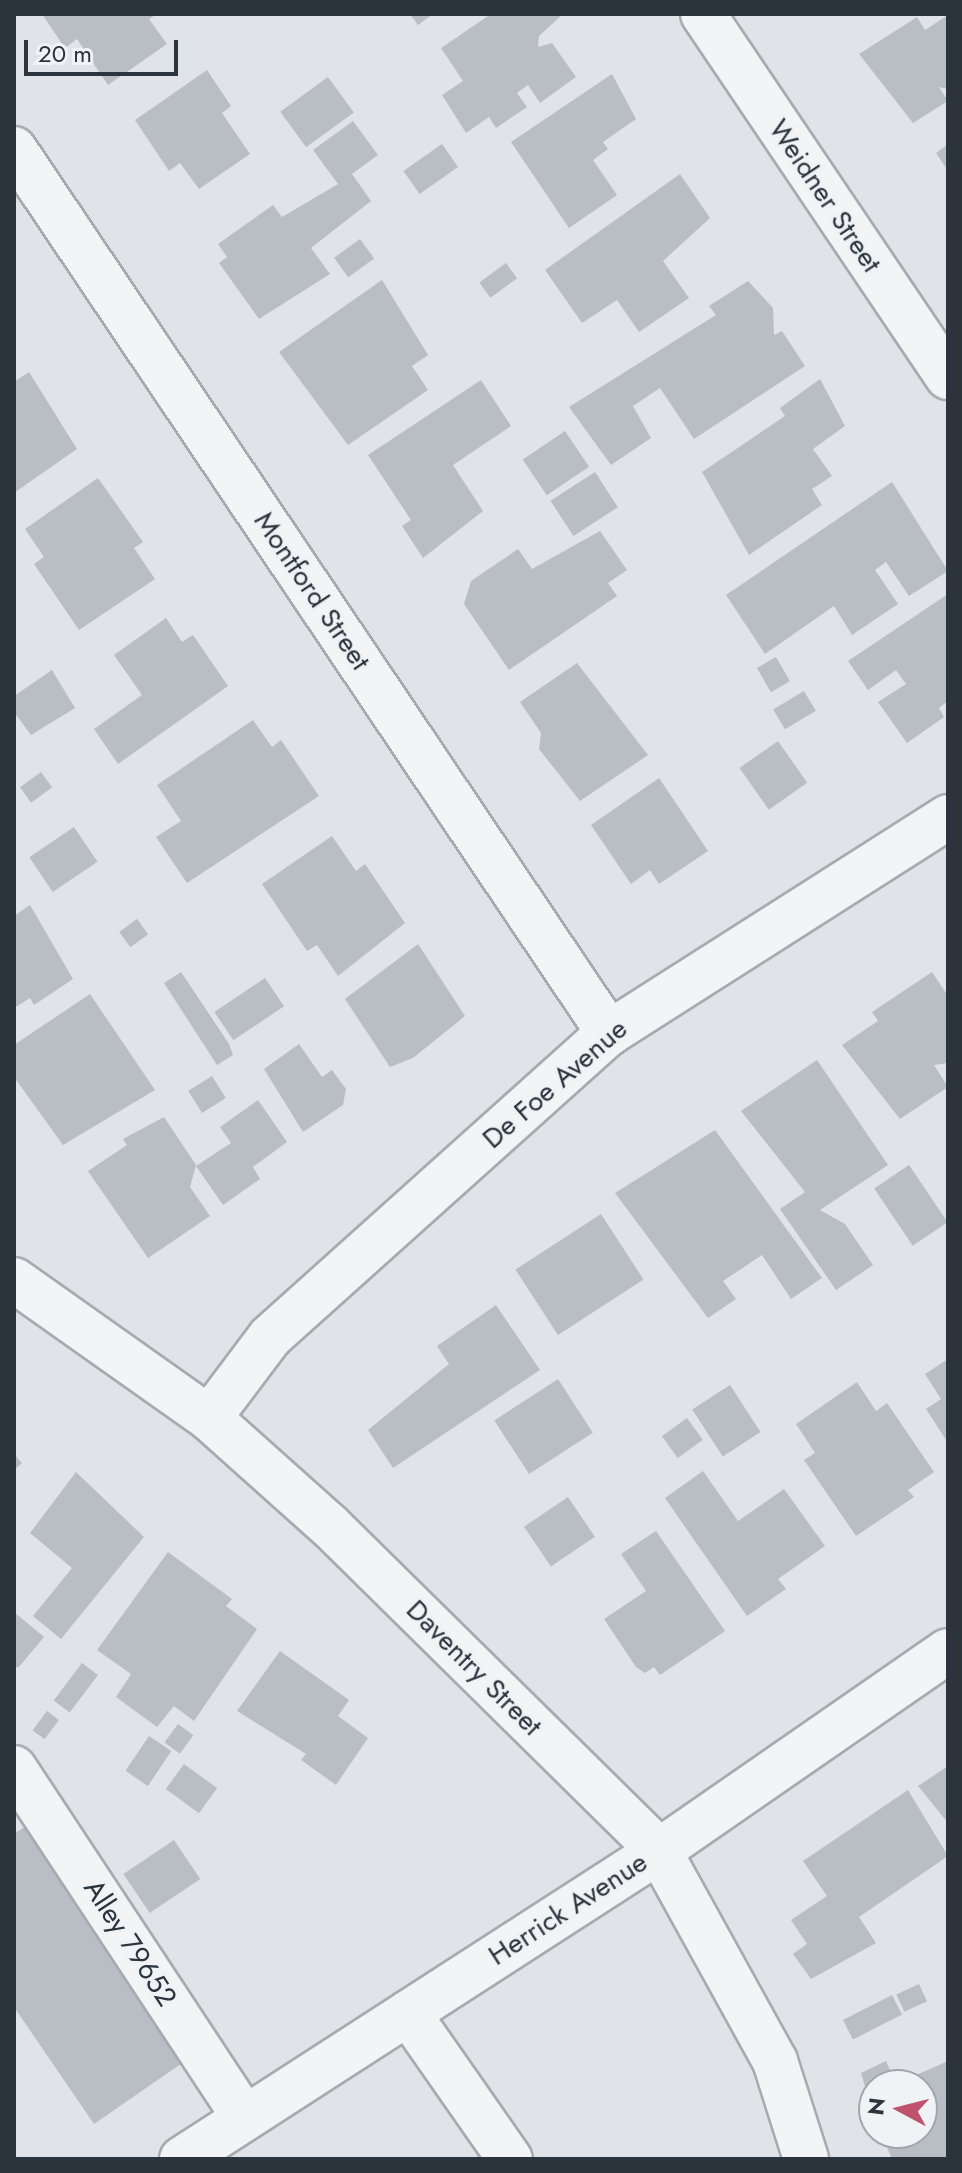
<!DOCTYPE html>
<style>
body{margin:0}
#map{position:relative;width:962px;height:2173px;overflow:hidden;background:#e0e4e8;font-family:Jost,sans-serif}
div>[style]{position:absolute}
.building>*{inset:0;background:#b8bec4;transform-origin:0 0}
.roads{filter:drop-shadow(2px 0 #a6abb1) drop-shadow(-2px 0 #a6abb1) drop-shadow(0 2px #a6abb1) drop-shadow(0 -2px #a6abb1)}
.minor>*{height:44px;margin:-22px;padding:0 22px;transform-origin:22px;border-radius:22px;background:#f3f4f6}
span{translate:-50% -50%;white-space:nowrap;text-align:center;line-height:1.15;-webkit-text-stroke:7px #f0f3f5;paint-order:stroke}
.street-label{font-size:28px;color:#2b333d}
.frame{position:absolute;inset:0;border:16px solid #2b333d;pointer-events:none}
.north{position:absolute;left:858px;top:2069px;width:80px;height:80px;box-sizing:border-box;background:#f0f3f5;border:2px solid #a1a6ab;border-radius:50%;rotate:277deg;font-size:22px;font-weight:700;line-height:32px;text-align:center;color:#2b333d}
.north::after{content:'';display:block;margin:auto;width:28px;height:36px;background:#bf536e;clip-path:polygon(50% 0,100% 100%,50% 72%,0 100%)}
.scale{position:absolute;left:24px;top:40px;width:154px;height:36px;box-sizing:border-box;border:4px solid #2b333d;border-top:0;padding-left:10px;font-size:24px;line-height:28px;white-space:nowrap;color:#2b333d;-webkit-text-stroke:6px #f0f3f5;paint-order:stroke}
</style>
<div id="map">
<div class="building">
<div style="clip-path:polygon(42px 14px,157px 14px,149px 19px,167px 44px,108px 85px,77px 39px,65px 48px)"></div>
<div style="clip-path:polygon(410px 14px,433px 14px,418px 25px)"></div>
<div style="clip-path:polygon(491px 14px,563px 14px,539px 36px,538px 47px,552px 43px,576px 77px,540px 103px,528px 85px,517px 93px,527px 107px,496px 128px,489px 117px,466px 133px,442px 95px,463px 81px,441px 48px)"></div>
<div style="clip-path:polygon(948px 15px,948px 89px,939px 87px,948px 101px,913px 123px,859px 54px,917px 17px,925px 30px)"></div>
<div style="clip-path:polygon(207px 70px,231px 106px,222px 113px,250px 154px,199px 189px,180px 163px,169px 171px,135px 120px)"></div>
<div style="clip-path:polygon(612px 74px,636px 119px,603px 142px,608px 149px,593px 160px,617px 195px,569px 228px,511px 142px)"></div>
<div style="left:328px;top:77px;width:44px;height:59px;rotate:54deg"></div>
<div style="clip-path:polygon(353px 121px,378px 155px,352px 174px,371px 201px,311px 248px,330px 274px,259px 319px,219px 263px,227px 257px,218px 244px,273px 205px,282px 217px,338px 184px,313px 150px)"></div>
<div style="left:442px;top:144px;width:28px;height:47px;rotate:55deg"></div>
<div style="clip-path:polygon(948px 144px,948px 171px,936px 153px)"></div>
<div style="clip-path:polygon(680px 174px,710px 218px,663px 261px,689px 298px,639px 332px,617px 300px,582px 323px,545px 270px)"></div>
<div style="left:360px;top:239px;width:24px;height:32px;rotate:54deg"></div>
<div style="left:506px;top:263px;width:19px;height:33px;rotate:54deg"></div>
<div style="clip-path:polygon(382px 280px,428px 355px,412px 366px,428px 390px,348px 445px,279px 352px)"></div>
<div style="clip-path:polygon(748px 281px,773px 308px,774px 335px,782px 331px,805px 366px,694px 439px,660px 388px,633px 406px,651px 438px,611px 465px,569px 407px,716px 315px,709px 306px)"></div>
<div style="clip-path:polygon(29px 372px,77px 449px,14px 493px,14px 382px)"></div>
<div style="clip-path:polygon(820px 379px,845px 426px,813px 449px,832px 476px,812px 489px,822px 505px,749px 555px,702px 472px,785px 416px,780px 408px)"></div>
<div style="clip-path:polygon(481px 380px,511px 426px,453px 465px,483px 511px,423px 558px,402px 526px,411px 520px,368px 455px)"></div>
<div style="left:565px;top:431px;width:43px;height:51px;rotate:56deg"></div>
<div style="left:595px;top:472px;width:42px;height:53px;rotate:57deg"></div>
<div style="clip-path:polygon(98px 478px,143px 542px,134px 548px,155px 579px,79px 630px,34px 564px,44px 557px,25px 529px)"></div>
<div style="clip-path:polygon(892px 482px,948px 571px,909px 596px,886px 562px,875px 570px,898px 604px,852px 635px,834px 606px,765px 654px,726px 595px)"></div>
<div style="clip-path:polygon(600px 531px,627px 570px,608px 583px,617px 596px,509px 670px,464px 604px,471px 581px,518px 549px,532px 569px)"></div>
<div style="clip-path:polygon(948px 594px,948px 701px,939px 708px,944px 717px,907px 743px,878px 702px,906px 684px,896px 670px,868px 690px,848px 661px)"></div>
<div style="clip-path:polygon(166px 618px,182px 642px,193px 635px,228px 686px,118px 764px,94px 729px,142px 695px,114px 655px)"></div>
<div style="left:776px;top:657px;width:28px;height:22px;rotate:60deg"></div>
<div style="clip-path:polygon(577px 663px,648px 755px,580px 801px,539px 749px,541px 733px,520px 702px)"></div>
<div style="clip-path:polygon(52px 670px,75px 708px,31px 735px,14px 712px,14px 696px)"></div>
<div style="left:804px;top:691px;width:23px;height:36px;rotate:59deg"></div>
<div style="clip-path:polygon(253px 720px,272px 747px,281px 740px,319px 796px,187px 883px,156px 837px,181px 821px,157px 785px)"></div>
<div style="left:778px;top:741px;width:51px;height:47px;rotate:55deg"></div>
<div style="left:41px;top:772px;width:19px;height:26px;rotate:54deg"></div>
<div style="clip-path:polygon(659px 778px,708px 851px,659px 884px,650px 870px,631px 884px,591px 825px)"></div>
<div style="left:74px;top:827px;width:42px;height:54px;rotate:56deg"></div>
<div style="clip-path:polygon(332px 836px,356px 871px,365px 864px,405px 923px,338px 976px,317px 945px,307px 951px,262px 884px)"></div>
<div style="clip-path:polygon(30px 905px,73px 979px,34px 1005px,30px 998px,14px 1008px,14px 916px)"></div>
<div style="left:137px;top:919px;width:19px;height:22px;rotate:54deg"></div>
<div style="clip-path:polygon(418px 944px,465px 1016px,413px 1058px,390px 1067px,345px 999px)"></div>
<div style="clip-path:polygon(181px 972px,229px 1044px,233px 1055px,217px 1065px,164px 983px)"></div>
<div style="clip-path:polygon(932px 972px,948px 996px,948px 1063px,934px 1065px,948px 1087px,900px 1119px,842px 1045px,878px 1021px,872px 1012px)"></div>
<div style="left:265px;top:978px;width:34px;height:61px;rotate:56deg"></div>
<div style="clip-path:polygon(90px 994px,155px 1090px,63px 1145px,14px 1077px,14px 1045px)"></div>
<div style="clip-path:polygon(299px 1044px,322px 1077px,332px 1070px,346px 1089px,343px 1105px,303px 1132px,264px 1069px)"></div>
<div style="clip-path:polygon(817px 1060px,888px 1165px,820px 1210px,845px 1224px,873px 1265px,836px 1290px,780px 1209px,805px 1192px,741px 1111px)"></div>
<div style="left:212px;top:1076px;width:26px;height:28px;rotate:58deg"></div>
<div style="clip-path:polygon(258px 1100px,287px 1142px,253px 1167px,260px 1179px,223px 1205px,196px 1166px,231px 1143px,220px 1127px)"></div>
<div style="clip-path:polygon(164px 1117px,196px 1165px,190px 1187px,210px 1216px,148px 1258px,88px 1171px,127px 1145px,123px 1139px)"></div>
<div style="clip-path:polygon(715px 1130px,822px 1278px,791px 1299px,762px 1255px,723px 1281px,736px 1299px,708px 1318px,615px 1193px)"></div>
<div style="left:909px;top:1165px;width:69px;height:42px;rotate:56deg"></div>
<div style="left:601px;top:1214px;width:78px;height:102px;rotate:57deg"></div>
<div style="clip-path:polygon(496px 1305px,540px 1370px,393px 1468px,368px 1430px,449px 1364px,437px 1346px)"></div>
<div style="clip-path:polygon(948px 1359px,948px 1443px,926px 1409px,941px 1399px,925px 1374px)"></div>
<div style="left:558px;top:1379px;width:64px;height:76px;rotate:57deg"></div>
<div style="clip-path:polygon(857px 1382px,876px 1411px,887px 1403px,934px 1472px,908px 1490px,914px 1497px,856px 1536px,804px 1460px,815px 1453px,796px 1424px)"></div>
<div style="left:730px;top:1385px;width:56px;height:45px;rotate:57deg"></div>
<div style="left:687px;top:1418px;width:27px;height:31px;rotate:54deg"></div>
<div style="clip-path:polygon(14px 1454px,22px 1463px,14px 1470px)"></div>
<div style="clip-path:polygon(703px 1471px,738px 1521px,784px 1489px,825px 1546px,778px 1579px,786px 1589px,747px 1616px,665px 1498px)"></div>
<div style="clip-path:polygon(76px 1472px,144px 1537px,61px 1639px,33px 1616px,72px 1568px,30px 1533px)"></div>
<div style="left:568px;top:1497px;width:48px;height:53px;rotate:56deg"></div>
<div style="clip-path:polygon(656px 1531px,725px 1631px,660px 1675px,654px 1667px,645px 1673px,636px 1667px,604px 1619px,646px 1591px,621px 1554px)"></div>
<div style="clip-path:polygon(168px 1552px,232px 1599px,226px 1606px,257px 1629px,194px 1721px,174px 1706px,157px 1727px,116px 1697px,131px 1674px,97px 1650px)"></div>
<div style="clip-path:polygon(14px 1612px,44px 1637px,18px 1668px,14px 1665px)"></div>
<div style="clip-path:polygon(280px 1651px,349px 1700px,338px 1716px,368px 1738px,336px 1785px,301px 1760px,306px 1754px,237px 1711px)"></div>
<div style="left:82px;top:1663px;width:20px;height:47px;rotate:37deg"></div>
<div style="left:47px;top:1711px;width:15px;height:24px;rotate:37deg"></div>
<div style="left:178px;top:1724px;width:19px;height:23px;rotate:36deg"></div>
<div style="left:149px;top:1736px;width:27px;height:42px;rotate:34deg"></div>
<div style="left:184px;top:1764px;width:41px;height:31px;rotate:36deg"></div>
<div style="clip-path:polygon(948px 1766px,948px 1823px,918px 1786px)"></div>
<div style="clip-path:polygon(908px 1790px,948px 1856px,859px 1917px,876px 1943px,811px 1979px,793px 1954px,807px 1944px,791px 1920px,827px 1896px,803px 1861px)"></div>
<div style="clip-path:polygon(29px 1824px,188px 2059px,94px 2124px,14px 2007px,14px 1834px)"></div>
<div style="left:174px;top:1840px;width:47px;height:61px;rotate:56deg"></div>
<div style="left:919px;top:1984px;width:19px;height:25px;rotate:65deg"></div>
<div style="left:892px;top:1995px;width:22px;height:55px;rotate:63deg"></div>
<div style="clip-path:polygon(886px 2061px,896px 2084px,948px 2061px,948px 2159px,892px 2159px,881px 2133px,922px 2133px,922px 2085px,874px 2085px,874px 2118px,861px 2073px)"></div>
</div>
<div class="roads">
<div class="minor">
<div style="left:703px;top:14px;width:438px;rotate:56deg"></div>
<div style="left:14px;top:149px;width:1066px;rotate:56.06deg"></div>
<div style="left:14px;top:1280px;width:239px;rotate:35.3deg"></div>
<div style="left:209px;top:1418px;width:162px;rotate:41.8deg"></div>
<div style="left:330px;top:1526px;width:462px;rotate:44.6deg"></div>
<div style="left:659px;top:1851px;width:240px;rotate:61.1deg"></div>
<div style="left:775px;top:2061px;width:103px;rotate:72.4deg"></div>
<div style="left:209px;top:1418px;width:101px;rotate:-53deg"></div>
<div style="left:270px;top:1337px;width:455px;rotate:-41.9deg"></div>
<div style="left:609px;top:1033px;width:402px;rotate:-32.5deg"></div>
<div style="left:14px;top:1768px;width:419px;rotate:56.6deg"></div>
<div style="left:408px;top:2013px;width:178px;rotate:55.1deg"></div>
<div style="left:182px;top:2159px;width:568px;rotate:-32.85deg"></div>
<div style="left:659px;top:1851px;width:351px;rotate:-34.7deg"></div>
</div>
</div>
<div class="street-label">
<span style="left:825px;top:196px;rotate:56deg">Weidner Street</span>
<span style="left:312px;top:591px;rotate:56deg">Montford Street</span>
<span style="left:555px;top:1084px;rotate:-41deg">De Foe Avenue</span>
<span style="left:474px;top:1668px;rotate:45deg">Daventry Street</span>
<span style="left:568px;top:1909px;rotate:-33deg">Herrick Avenue</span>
<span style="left:130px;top:1943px;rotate:57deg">Alley 79652</span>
</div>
<div class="frame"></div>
<div class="north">N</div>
<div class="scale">20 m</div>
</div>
